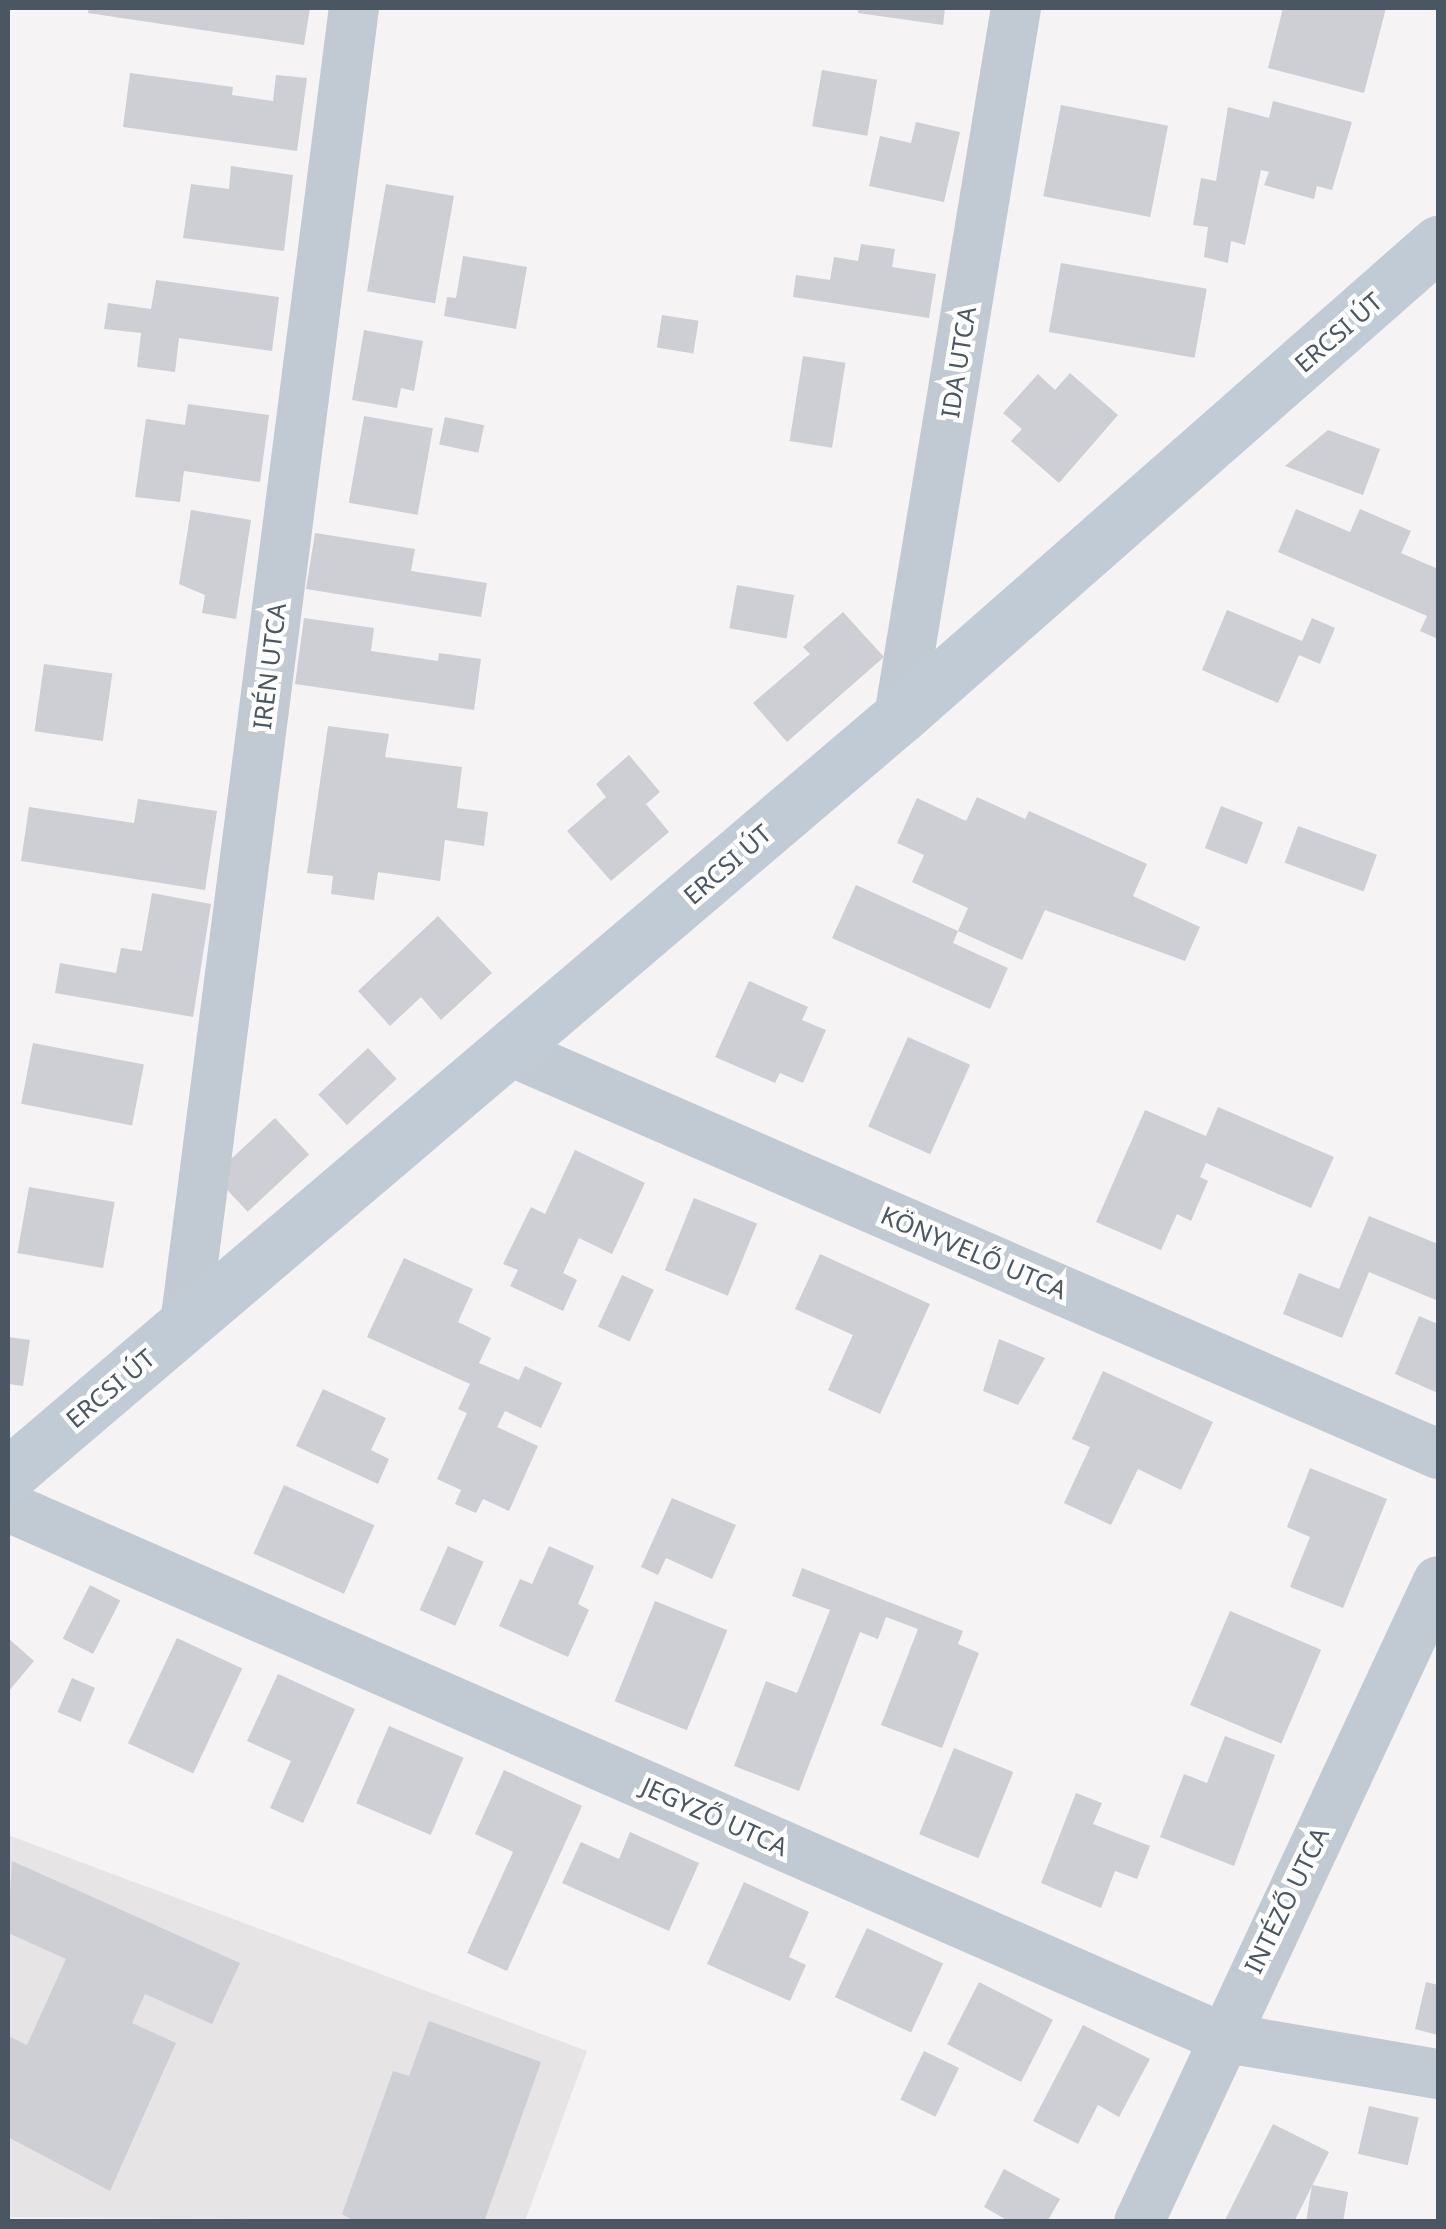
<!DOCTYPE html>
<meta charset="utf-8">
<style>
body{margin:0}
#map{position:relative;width:1446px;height:2229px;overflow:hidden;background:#f5f3f3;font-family:"Noto Sans",sans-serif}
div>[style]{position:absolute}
.education>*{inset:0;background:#e6e4e5}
.building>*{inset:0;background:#cdcfd5;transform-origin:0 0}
.minor>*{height:50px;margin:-25px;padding:0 25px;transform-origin:25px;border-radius:25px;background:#c1cad2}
.secondary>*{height:55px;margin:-27.5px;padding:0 27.5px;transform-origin:27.5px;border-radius:27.5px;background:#c1cbd6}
span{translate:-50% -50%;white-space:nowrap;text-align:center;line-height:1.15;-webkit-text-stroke:9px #fff;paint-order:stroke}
.street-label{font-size:25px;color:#4a5661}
.frame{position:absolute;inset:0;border:10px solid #4a5661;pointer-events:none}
</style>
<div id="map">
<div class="education">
<div style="clip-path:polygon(8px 1835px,587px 2051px,525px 2221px,8px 2217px)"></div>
</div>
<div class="building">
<div style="clip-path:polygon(89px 8px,310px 8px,304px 45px,88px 13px)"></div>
<div style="clip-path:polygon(858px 8px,945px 8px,943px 25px,858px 13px)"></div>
<div style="clip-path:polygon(1283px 8px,1386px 8px,1364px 93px,1268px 68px)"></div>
<div style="left:822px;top:70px;width:56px;height:57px;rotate:10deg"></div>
<div style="clip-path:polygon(130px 73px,233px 87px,232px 95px,273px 101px,276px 75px,307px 78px,297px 151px,123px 127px)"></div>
<div style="clip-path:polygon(1273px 101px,1352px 122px,1332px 190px,1317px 186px,1314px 199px,1264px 185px,1269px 172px,1261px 170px,1245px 245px,1231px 241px,1228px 263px,1204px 257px,1208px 227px,1193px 225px,1201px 178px,1216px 181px,1228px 107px,1269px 118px)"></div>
<div style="left:1061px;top:105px;width:109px;height:93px;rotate:11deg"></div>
<div style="clip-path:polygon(916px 122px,960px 132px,944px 202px,869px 186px,880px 136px,911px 143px)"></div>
<div style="clip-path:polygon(231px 166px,293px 175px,284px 251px,183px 238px,191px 184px,229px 189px)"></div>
<div style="left:386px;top:184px;width:69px;height:109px;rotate:10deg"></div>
<div style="clip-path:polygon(861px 244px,895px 249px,892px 267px,936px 274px,929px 318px,793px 297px,796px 275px,830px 280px,834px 257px,858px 261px)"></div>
<div style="clip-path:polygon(463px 256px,527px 267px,516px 329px,444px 316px,447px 297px,456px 298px)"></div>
<div style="left:1061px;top:263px;width:148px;height:70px;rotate:10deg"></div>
<div style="clip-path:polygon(156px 280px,279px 297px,272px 351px,179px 338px,175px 372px,137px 367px,141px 333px,104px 329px,108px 303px,151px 309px)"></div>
<div style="left:662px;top:315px;width:37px;height:33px;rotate:9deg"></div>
<div style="clip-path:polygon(364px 330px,423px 341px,414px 391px,401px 388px,397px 408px,352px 400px)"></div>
<div style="left:803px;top:356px;width:43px;height:86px;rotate:9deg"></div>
<div style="clip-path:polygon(1070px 373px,1118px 415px,1059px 483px,1011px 441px,1022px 429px,1003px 413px,1038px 374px,1055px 390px)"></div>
<div style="clip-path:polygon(188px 404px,269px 415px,260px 482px,184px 471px,180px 502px,135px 497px,146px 419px,185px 425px)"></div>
<div style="left:364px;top:416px;width:70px;height:88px;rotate:10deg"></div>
<div style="left:445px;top:417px;width:40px;height:28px;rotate:12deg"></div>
<div style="clip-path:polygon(1328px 430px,1380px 449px,1363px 495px,1285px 466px)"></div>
<div style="clip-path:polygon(1296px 509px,1350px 532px,1360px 509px,1411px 531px,1401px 553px,1438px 569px,1438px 639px,1420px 631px,1427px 616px,1278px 552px)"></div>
<div style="clip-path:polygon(191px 510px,251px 520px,236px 619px,202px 613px,205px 595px,179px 584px)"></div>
<div style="clip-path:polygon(315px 533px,415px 549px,411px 571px,487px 583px,481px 617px,306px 589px)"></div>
<div style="left:737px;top:585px;width:58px;height:44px;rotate:10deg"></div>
<div style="clip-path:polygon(1227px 610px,1302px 641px,1312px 618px,1335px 628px,1320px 664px,1299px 655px,1278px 703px,1202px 670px)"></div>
<div style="clip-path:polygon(843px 612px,884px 657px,787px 742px,753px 703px,810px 654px,803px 647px)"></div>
<div style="clip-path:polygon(304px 618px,374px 628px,371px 651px,438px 661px,439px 653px,481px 659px,474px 710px,295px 684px)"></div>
<div style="left:44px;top:664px;width:69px;height:68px;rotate:8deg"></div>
<div style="clip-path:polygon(328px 726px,389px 734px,385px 757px,462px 767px,457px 808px,488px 812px,484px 846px,445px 840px,440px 881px,378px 872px,374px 900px,331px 894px,333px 876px,307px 873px)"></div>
<div style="clip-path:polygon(629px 755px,660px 792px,646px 804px,669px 832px,611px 881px,567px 831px,606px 797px,596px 784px)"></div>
<div style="clip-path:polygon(977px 797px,1025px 819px,1029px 811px,1147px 864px,1133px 896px,1200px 927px,1185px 961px,1045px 910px,1022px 960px,958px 931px,968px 908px,912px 882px,924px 855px,897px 843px,917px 798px,966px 821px)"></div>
<div style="clip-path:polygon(138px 799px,217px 811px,205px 890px,21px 861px,29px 807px,134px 823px)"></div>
<div style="left:1221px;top:806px;width:45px;height:45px;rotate:21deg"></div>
<div style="left:1298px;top:826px;width:84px;height:39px;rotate:20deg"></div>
<div style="clip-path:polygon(856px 885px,958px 931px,953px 943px,1008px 968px,990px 1009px,832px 938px)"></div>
<div style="clip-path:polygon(152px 893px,211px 904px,193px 1017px,55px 993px,60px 963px,116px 973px,121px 948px,142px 951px)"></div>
<div style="clip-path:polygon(438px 916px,492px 973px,441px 1020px,421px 997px,390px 1026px,358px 991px)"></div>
<div style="clip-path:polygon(749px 981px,808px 1007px,802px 1020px,826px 1030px,803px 1083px,780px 1073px,775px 1083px,715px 1057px)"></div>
<div style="left:908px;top:1037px;width:68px;height:98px;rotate:24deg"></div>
<div style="left:33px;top:1043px;width:113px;height:62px;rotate:11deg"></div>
<div style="left:368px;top:1048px;width:42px;height:68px;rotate:47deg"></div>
<div style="clip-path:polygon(1218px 1107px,1334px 1157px,1311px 1208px,1206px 1163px,1200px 1177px,1208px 1181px,1191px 1221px,1177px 1214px,1161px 1250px,1096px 1222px,1145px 1110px,1206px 1136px)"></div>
<div style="left:275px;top:1118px;width:50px;height:84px;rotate:47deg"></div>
<div style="clip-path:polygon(575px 1150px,645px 1183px,612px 1254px,579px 1238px,563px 1273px,577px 1280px,563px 1311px,510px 1286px,518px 1270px,503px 1264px,531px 1207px,545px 1214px)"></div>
<div style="left:29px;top:1187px;width:87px;height:67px;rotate:10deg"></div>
<div style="left:694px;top:1198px;width:68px;height:78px;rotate:22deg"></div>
<div style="clip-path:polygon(1369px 1216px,1438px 1244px,1438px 1301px,1369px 1272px,1342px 1338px,1283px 1314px,1299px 1273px,1339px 1289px)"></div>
<div style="clip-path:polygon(820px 1254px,930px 1304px,880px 1414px,828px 1390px,853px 1335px,795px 1309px)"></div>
<div style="clip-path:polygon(404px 1258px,473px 1289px,458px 1322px,491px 1338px,479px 1363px,519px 1380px,525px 1366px,562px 1383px,541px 1428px,505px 1411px,497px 1427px,538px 1446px,509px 1511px,483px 1499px,476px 1513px,455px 1504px,461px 1490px,437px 1479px,467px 1413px,458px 1409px,470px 1384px,367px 1337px)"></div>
<div style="left:622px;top:1275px;width:35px;height:57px;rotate:25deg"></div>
<div style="clip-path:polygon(1419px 1316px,1438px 1324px,1438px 1393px,1395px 1374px)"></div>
<div style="clip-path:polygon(8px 1337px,30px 1340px,23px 1386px,8px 1384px)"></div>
<div style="clip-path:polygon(999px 1339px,1045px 1358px,1018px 1405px,983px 1391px)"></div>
<div style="clip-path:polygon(1103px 1371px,1213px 1422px,1181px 1490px,1138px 1469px,1111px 1525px,1064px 1503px,1090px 1447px,1072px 1439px)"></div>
<div style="clip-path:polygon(323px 1389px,386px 1418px,371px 1450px,389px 1459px,378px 1484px,296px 1446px)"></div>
<div style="clip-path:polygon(1310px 1468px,1387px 1499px,1343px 1608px,1290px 1587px,1310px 1537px,1287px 1527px)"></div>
<div style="left:284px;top:1485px;width:99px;height:75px;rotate:24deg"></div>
<div style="clip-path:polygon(672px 1498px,736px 1525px,712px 1579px,666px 1558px,658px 1575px,641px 1567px)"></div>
<div style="left:448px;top:1546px;width:39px;height:70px;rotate:24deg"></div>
<div style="clip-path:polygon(549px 1546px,594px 1566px,578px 1604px,589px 1610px,568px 1657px,499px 1626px,520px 1579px,532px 1584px)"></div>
<div style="clip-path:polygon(802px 1568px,963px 1631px,958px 1644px,979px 1653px,942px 1748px,881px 1725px,918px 1629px,886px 1617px,878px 1639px,860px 1632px,799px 1791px,734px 1766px,766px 1681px,797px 1693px,830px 1610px,792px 1596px)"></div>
<div style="left:90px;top:1585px;width:34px;height:60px;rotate:27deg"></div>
<div style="left:655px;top:1601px;width:78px;height:108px;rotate:22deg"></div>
<div style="left:1230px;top:1611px;width:99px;height:102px;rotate:23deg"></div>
<div style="clip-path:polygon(8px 1638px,34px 1661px,8px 1692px)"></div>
<div style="left:177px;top:1638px;width:72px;height:116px;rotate:25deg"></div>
<div style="clip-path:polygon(278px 1674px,355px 1709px,303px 1823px,270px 1808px,291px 1761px,247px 1741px)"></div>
<div style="left:72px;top:1678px;width:25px;height:37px;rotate:23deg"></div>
<div style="left:389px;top:1726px;width:81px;height:84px;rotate:23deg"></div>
<div style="clip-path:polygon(1225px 1736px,1275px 1755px,1234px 1866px,1160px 1837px,1184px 1774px,1207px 1783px)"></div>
<div style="left:954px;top:1748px;width:64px;height:93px;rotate:22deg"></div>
<div style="clip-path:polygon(504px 1770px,582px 1806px,507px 1971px,467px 1953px,513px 1852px,475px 1834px)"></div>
<div style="clip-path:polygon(1076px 1793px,1102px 1803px,1093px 1824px,1150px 1846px,1137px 1879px,1115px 1871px,1101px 1908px,1041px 1883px)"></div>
<div style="clip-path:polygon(630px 1832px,699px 1863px,669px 1931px,562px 1883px,581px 1842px,619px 1859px)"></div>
<div style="clip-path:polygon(12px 1861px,240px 1963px,212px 2024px,145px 1994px,132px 2023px,176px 2043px,110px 2191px,8px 2137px,8px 2036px,27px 2045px,66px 1959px,8px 1933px)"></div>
<div style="clip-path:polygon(744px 1882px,809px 1912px,789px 1957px,806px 1965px,790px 2001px,707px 1964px)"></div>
<div style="left:867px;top:1928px;width:84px;height:76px;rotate:25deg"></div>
<div style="left:979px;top:1982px;width:83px;height:70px;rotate:27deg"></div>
<div style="clip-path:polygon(1426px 1982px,1438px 1985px,1438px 2035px,1415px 2029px)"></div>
<div style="clip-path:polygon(429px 2021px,541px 2062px,484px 2222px,356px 2222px,342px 2214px,393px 2071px,409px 2076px)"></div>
<div style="clip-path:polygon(1083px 2025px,1150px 2059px,1119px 2117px,1098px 2105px,1078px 2144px,1033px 2121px)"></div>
<div style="left:924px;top:2051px;width:39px;height:54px;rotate:26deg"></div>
<div style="left:1369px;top:2106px;width:51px;height:49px;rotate:13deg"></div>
<div style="clip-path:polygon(1273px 2124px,1329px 2152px,1294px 2222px,1224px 2222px)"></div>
<div style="clip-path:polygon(1004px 2169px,1060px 2199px,1047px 2222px,1010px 2222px,984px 2207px)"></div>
<div style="clip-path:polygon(1312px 2185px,1348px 2192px,1343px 2222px,1306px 2222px)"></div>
</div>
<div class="minor">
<div style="left:899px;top:717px;width:719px;rotate:-80.63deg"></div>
<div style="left:510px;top:1051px;width:1012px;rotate:23.47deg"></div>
<div style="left:185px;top:1325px;width:1328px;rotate:-82.69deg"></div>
<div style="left:8px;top:1507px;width:1324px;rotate:23.6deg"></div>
<div style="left:1221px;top:2037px;width:220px;rotate:9.7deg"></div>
<div style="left:1139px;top:2222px;width:707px;rotate:-64.99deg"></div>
</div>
<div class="secondary">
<div style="left:8px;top:1475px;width:1170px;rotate:-40.39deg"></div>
<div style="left:899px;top:717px;width:718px;rotate:-41.33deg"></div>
</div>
<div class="street-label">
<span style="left:1338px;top:332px;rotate:-41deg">ERCSI ÚT</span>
<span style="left:958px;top:362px;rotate:-81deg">IDA UTCA</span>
<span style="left:269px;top:666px;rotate:-83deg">IRÉN UTCA</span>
<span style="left:727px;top:864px;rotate:-41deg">ERCSI ÚT</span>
<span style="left:974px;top:1252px;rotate:23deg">KÖNYVELŐ UTCA</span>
<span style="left:110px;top:1388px;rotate:-40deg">ERCSI ÚT</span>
<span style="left:715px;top:1816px;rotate:24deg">JEGYZŐ UTCA</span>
<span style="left:1286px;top:1900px;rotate:-64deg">INTÉZŐ UTCA</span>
</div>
<div class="frame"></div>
</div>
